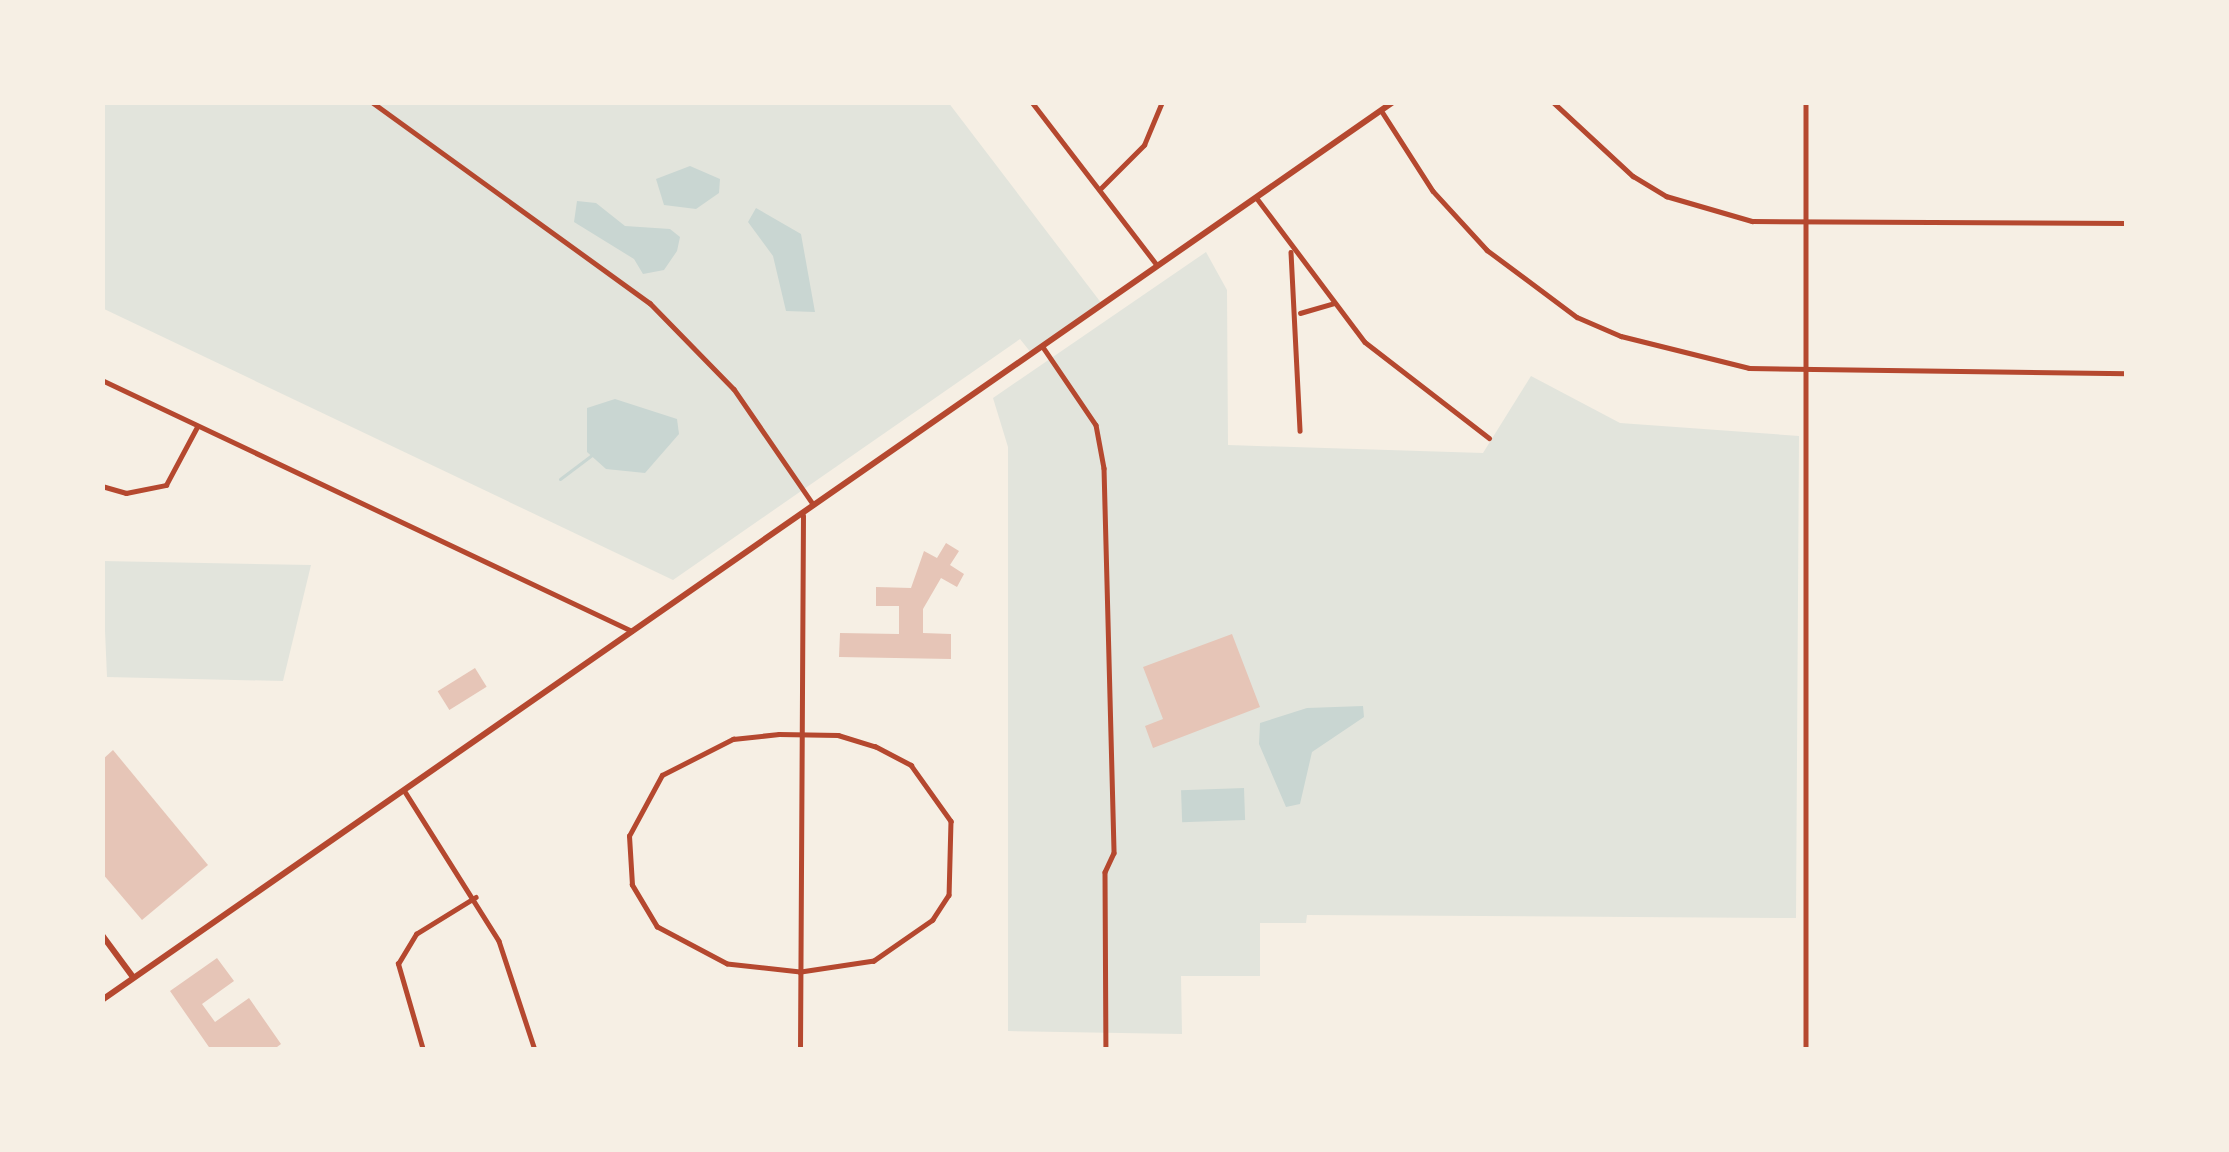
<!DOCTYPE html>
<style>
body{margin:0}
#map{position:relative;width:2229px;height:1152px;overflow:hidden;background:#f6efe4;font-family:"Nunito Sans",sans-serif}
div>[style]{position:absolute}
.green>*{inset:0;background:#e2e4dc}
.water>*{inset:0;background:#c9d6d2;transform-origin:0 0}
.stream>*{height:3px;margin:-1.5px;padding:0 1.5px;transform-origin:1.5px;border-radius:1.5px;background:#c9d6d2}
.building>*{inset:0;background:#e6c5b7;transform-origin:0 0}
.minor>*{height:4.5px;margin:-2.25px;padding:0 2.25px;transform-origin:2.25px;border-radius:2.25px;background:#b5482f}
.tertiary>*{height:6px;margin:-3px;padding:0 3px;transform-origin:3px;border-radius:3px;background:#b5482f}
.secondary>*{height:6px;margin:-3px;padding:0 3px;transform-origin:3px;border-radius:3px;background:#b5482f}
span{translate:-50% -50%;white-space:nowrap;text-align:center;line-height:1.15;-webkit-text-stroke:9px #f6efe4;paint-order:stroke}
.frame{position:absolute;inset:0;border:105px solid #f6efe4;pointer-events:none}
</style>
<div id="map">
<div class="green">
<div style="clip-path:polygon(102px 102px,948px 102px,1102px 304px,1032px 354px,1020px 339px,673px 580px,102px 308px)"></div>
<div style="clip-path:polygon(1206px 252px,1227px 290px,1228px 445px,1483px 453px,1531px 376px,1620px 423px,1799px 436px,1796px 918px,1307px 915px,1306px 923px,1260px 923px,1260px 976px,1181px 976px,1182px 1034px,1008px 1031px,1008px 447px,993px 398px)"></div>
<div style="clip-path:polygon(102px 561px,311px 565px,283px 681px,107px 677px)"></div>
</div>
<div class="water">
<div style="clip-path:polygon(690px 166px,720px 179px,719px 193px,696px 209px,664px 205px,656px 179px)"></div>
<div style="clip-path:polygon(577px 201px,596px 203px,625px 226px,670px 229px,680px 237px,677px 251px,664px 270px,643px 274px,634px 259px,574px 222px)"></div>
<div style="clip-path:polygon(756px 208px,801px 234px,815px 312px,786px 311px,773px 256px,748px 222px)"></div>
<div style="clip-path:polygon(615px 399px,677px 419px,679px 434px,645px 473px,606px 469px,587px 452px,587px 408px)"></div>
<div style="clip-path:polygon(1363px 706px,1364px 717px,1312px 752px,1300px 804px,1286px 807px,1259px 744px,1260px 723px,1307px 708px)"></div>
<div style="left:1244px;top:788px;width:32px;height:63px;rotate:88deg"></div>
</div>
<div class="stream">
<div style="left:560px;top:479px;width:39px;rotate:-37deg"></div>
</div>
<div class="building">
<div style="clip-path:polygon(946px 543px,959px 551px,950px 565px,964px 574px,957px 587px,941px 578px,923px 609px,923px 633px,951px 634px,951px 659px,839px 657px,840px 633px,899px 634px,899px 606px,876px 606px,876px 587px,911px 588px,924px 551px,937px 558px)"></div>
<div style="clip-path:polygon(1232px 634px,1260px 707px,1153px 748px,1145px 726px,1163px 719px,1143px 667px)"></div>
<div style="left:475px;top:668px;width:22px;height:44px;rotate:58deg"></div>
<div style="clip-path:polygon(113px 750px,208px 865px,142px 920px,102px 873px,102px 760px)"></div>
<div style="clip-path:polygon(217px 958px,234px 981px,202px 1004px,215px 1022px,249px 998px,281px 1044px,273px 1050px,211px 1050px,170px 991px)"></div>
</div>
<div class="minor">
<div style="left:372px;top:102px;width:343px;rotate:35.9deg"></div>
<div style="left:650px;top:303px;width:120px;rotate:45.7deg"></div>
<div style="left:734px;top:389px;width:140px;rotate:55.5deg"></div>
<div style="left:1032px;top:102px;width:205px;rotate:52.5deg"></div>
<div style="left:1553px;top:102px;width:109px;rotate:42.8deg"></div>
<div style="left:1633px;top:176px;width:39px;rotate:31deg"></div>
<div style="left:1666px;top:196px;width:90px;rotate:16.2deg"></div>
<div style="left:1752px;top:221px;width:375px;rotate:0.3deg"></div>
<div style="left:1806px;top:102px;width:948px;rotate:90deg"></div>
<div style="left:1381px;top:110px;width:96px;rotate:57.3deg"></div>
<div style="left:1433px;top:191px;width:80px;rotate:47.5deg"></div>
<div style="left:1487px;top:250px;width:112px;rotate:36.7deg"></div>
<div style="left:1577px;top:317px;width:48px;rotate:23.4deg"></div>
<div style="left:1621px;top:336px;width:132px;rotate:14deg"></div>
<div style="left:1749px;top:368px;width:378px;rotate:0.8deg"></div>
<div style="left:1101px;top:188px;width:61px;rotate:-45deg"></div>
<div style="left:1144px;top:145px;width:47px;rotate:-67.3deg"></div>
<div style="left:1256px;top:197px;width:181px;rotate:53.1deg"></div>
<div style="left:1365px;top:342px;width:157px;rotate:37.7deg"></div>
<div style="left:1291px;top:252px;width:179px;rotate:87.1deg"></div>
<div style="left:1300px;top:313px;width:35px;rotate:-16deg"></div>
<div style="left:1043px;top:347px;width:94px;rotate:55.8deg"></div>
<div style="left:1096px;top:425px;width:44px;rotate:79.5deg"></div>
<div style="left:1104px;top:468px;width:385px;rotate:88.5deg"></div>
<div style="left:1114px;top:853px;width:21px;rotate:115deg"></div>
<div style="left:1105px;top:872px;width:178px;rotate:89.7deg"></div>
<div style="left:102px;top:380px;width:586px;rotate:25.34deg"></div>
<div style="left:102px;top:486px;width:25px;rotate:16deg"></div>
<div style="left:126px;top:493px;width:41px;rotate:-11.3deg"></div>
<div style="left:166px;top:485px;width:66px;rotate:-61.9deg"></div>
<div style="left:779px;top:734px;width:59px;rotate:1deg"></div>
<div style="left:838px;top:735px;width:39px;rotate:17deg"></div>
<div style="left:875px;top:746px;width:41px;rotate:27.8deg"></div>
<div style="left:911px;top:765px;width:69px;rotate:54.5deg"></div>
<div style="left:951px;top:821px;width:74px;rotate:91.5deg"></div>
<div style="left:949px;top:895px;width:30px;rotate:123deg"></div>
<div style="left:933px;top:920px;width:72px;rotate:145.2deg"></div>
<div style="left:874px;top:961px;width:75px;rotate:171.5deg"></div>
<div style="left:800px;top:972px;width:73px;rotate:-173.7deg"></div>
<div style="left:727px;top:964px;width:79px;rotate:-152.1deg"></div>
<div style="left:657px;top:927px;width:49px;rotate:-120.8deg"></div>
<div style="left:632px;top:885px;width:49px;rotate:-93.5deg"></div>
<div style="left:629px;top:836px;width:69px;rotate:-61.6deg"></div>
<div style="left:662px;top:775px;width:80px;rotate:-26.9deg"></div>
<div style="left:733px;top:739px;width:46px;rotate:-6.2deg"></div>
<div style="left:404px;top:790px;width:178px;rotate:57.8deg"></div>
<div style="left:499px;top:941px;width:115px;rotate:71.7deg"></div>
<div style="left:423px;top:1050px;width:90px;rotate:-106.2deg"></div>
<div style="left:398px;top:964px;width:35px;rotate:-59deg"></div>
<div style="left:416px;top:934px;width:70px;rotate:-31.7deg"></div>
<div style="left:800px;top:1050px;width:534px;rotate:-89.68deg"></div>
</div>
<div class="tertiary">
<div style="left:102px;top:935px;width:52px;rotate:53.6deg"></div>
</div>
<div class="secondary">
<div style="left:102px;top:1000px;width:1573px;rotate:-34.82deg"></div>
</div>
<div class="frame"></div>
</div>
